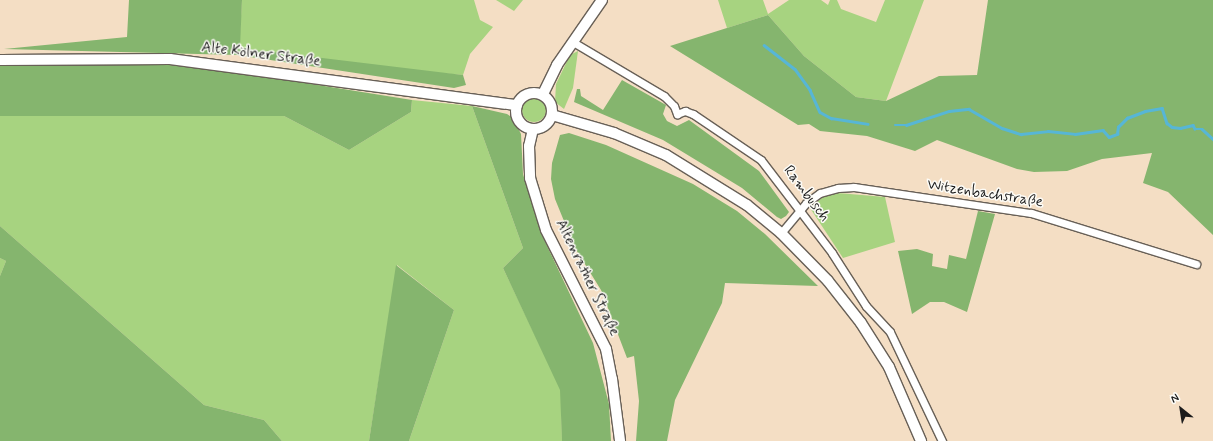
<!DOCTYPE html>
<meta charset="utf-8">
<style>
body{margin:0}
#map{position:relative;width:1213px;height:441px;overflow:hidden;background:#f4dec4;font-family:Mynerve,sans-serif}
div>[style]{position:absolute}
.green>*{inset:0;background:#a7d380}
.round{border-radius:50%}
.forest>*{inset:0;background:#85b56e}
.stream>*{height:2.5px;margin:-1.25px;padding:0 1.25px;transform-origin:1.25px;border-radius:1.25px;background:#57b6d6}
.roads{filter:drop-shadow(1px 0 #686057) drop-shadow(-1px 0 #686057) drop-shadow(0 1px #686057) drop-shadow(0 -1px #686057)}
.street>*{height:7px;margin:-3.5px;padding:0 3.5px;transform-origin:3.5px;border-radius:3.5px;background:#fff}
.secondary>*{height:10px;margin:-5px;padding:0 5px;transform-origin:5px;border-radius:5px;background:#fff}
.secondary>.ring{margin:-5px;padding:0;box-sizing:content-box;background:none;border:10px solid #fff;border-radius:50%}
span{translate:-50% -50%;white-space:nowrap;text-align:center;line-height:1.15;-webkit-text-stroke:3px #fdfcf7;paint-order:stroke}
.street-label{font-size:15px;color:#1c1c1c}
.north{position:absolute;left:1161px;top:389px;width:40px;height:40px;-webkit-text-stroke:3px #fdfcf7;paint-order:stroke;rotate:330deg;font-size:11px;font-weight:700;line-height:16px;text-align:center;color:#1c1c1c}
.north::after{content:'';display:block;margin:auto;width:14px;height:18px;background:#1c1c1c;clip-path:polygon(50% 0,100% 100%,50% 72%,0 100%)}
</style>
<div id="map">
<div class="green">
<div style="clip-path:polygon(242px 0,474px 0,480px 20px,493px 27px,470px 54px,463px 75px,416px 71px,239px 48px)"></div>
<div style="clip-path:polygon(496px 0,523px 0,514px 11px)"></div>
<div style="clip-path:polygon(718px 0,763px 0,768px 14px,789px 0,821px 0,828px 5px,830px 0,837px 0,841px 9px,876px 22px,885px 0,924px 0,886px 101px,856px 97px,804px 56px,768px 15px,727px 28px)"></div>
<div style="clip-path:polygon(578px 51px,573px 88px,564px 109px,555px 102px,556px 84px,570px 55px)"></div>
<div class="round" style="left:522px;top:98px;width:24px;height:24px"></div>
<div style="clip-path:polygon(412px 100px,472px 106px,523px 248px,503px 268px,561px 390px,562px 441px,409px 441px,454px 310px,397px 265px,369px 441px,282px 441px,264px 420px,204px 405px,0 226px,0 116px,284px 116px,349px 150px,411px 112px)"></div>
<div style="clip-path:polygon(838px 193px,885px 197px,895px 242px,843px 258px,810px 208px,823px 197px)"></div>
<div style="clip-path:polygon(0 258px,6px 261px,0 276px)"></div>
</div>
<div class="forest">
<div style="clip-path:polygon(129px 0,242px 0,240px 48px,463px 75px,466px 85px,454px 88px,237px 55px,4px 49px,127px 37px)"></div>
<div style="clip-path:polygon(988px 0,1213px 0,1213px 235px,1168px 192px,1143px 183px,1152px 153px,1102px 159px,1067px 171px,1034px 172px,1017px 169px,937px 140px,915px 151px,867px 136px,820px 131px,809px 124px,798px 125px,670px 46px,768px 15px,804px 56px,856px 97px,886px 101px,939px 76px,977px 75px)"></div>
<div style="clip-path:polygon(161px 64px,268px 77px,412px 100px,411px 112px,349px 150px,284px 116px,0 116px,0 66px)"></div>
<div style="clip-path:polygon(622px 80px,666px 105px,663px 114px,667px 121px,677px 126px,689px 120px,759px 171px,789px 212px,786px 216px,781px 219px,777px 217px,742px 188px,663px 140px,574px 102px,577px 89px,580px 89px,581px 96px,603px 110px)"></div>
<div style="clip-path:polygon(472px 106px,507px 114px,513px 118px,521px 134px,523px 174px,541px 233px,593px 343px,609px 404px,611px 441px,562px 441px,560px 390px,503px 268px,523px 248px)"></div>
<div style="clip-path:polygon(569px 133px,606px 145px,693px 184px,737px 211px,765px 234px,818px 286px,725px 283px,722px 303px,675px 400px,667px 441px,636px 441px,639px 401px,634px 356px,627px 358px,601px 290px,575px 248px,555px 199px,551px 179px,552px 163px,560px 135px)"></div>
<div style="clip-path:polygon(978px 211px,995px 214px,967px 312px,944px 302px,930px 302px,912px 314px,898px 251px,917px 249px,933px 254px,932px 266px,947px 269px,949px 255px,966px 259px)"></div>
<div style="clip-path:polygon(0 226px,204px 405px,264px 420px,282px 441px,0 441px,0 276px,6px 261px,0 258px)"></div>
<div style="clip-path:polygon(396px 265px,454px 310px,409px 441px,369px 441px)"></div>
</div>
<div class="stream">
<div style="left:764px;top:45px;width:39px;rotate:38deg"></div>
<div style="left:795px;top:69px;width:26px;rotate:54deg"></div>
<div style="left:810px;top:90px;width:24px;rotate:66deg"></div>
<div style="left:820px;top:112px;width:13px;rotate:29deg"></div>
<div style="left:831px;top:118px;width:37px;rotate:9deg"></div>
<div style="left:895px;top:125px;width:11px"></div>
<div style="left:906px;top:125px;width:45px;rotate:-18deg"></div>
<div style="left:949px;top:111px;width:20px;rotate:-6deg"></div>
<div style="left:969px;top:109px;width:38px;rotate:30deg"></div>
<div style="left:1002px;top:128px;width:20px;rotate:18deg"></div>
<div style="left:1021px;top:134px;width:27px;rotate:-6deg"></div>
<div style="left:1048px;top:131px;width:27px;rotate:6deg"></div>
<div style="left:1075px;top:134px;width:28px;rotate:-8deg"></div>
<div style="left:1103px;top:130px;width:9px;rotate:49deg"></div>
<div style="left:1109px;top:137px;width:9px;rotate:-21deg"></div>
<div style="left:1117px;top:134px;width:7px;rotate:-82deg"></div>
<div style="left:1118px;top:127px;width:13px;rotate:-45deg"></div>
<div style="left:1127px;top:118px;width:19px;rotate:-21deg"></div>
<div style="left:1145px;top:111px;width:17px;rotate:-10deg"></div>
<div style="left:1162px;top:108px;width:16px;rotate:72deg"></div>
<div style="left:1167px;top:123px;width:6px;rotate:39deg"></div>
<div style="left:1172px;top:127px;width:8px;rotate:7deg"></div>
<div style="left:1180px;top:128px;width:13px;rotate:-13deg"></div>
<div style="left:1193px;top:125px;width:4px;rotate:63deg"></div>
<div style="left:1195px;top:129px;width:7px"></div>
<div style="left:1202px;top:129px;width:15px;rotate:42deg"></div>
</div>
<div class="roads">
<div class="street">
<div style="left:573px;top:42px;width:106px;rotate:30.7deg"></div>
<div style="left:664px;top:96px;width:14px;rotate:45deg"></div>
<div style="left:674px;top:106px;width:9px;rotate:69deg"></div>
<div style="left:677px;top:114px;width:9px;rotate:-21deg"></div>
<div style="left:685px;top:111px;width:9px;rotate:21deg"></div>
<div style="left:693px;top:114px;width:82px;rotate:34.1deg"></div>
<div style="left:761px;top:160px;width:117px;rotate:52.6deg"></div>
<div style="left:832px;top:253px;width:63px;rotate:57.3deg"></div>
<div style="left:866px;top:306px;width:35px;rotate:47deg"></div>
<div style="left:890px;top:332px;width:121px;rotate:64.5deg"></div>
<div style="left:781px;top:233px;width:39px;rotate:-50deg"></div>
<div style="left:806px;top:203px;width:17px;rotate:-36deg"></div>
<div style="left:820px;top:193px;width:19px;rotate:-16deg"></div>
<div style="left:838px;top:188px;width:16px;rotate:-4deg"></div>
<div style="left:854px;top:187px;width:179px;rotate:8.4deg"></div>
<div style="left:1031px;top:213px;width:173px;rotate:17.2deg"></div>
</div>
<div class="secondary">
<div style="left:0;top:60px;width:170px;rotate:-0.3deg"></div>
<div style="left:170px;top:59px;width:350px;rotate:7.6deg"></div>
<div class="ring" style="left:516px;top:93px;width:26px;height:26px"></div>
<div style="left:543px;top:94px;width:32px;rotate:-64deg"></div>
<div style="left:557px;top:65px;width:79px;rotate:-55.3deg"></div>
<div style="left:552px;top:115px;width:65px;rotate:16.2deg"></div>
<div style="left:614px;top:133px;width:56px;rotate:22.9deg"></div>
<div style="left:666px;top:155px;width:95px;rotate:31.7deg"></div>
<div style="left:747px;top:205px;width:44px;rotate:39.5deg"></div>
<div style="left:781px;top:233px;width:67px;rotate:45.6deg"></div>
<div style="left:828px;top:281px;width:53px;rotate:51.8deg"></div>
<div style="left:861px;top:323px;width:52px;rotate:57.5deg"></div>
<div style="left:889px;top:367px;width:81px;rotate:66.6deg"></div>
<div style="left:533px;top:129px;width:17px;rotate:103deg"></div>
<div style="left:529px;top:146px;width:32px;rotate:88deg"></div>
<div style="left:530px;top:178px;width:54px;rotate:72.9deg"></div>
<div style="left:546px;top:230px;width:133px;rotate:63.2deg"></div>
<div style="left:606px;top:349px;width:31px;rotate:79deg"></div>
<div style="left:612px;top:379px;width:63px;rotate:82.6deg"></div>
</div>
</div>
<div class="street-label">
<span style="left:261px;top:55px;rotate:7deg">Alte Kölner Straße</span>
<span style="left:806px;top:194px;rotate:53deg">Rambusch</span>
<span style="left:985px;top:194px;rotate:9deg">Witzenbachstraße</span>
<span style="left:587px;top:278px;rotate:64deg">Altenrather Straße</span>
</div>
<div class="north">N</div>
</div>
